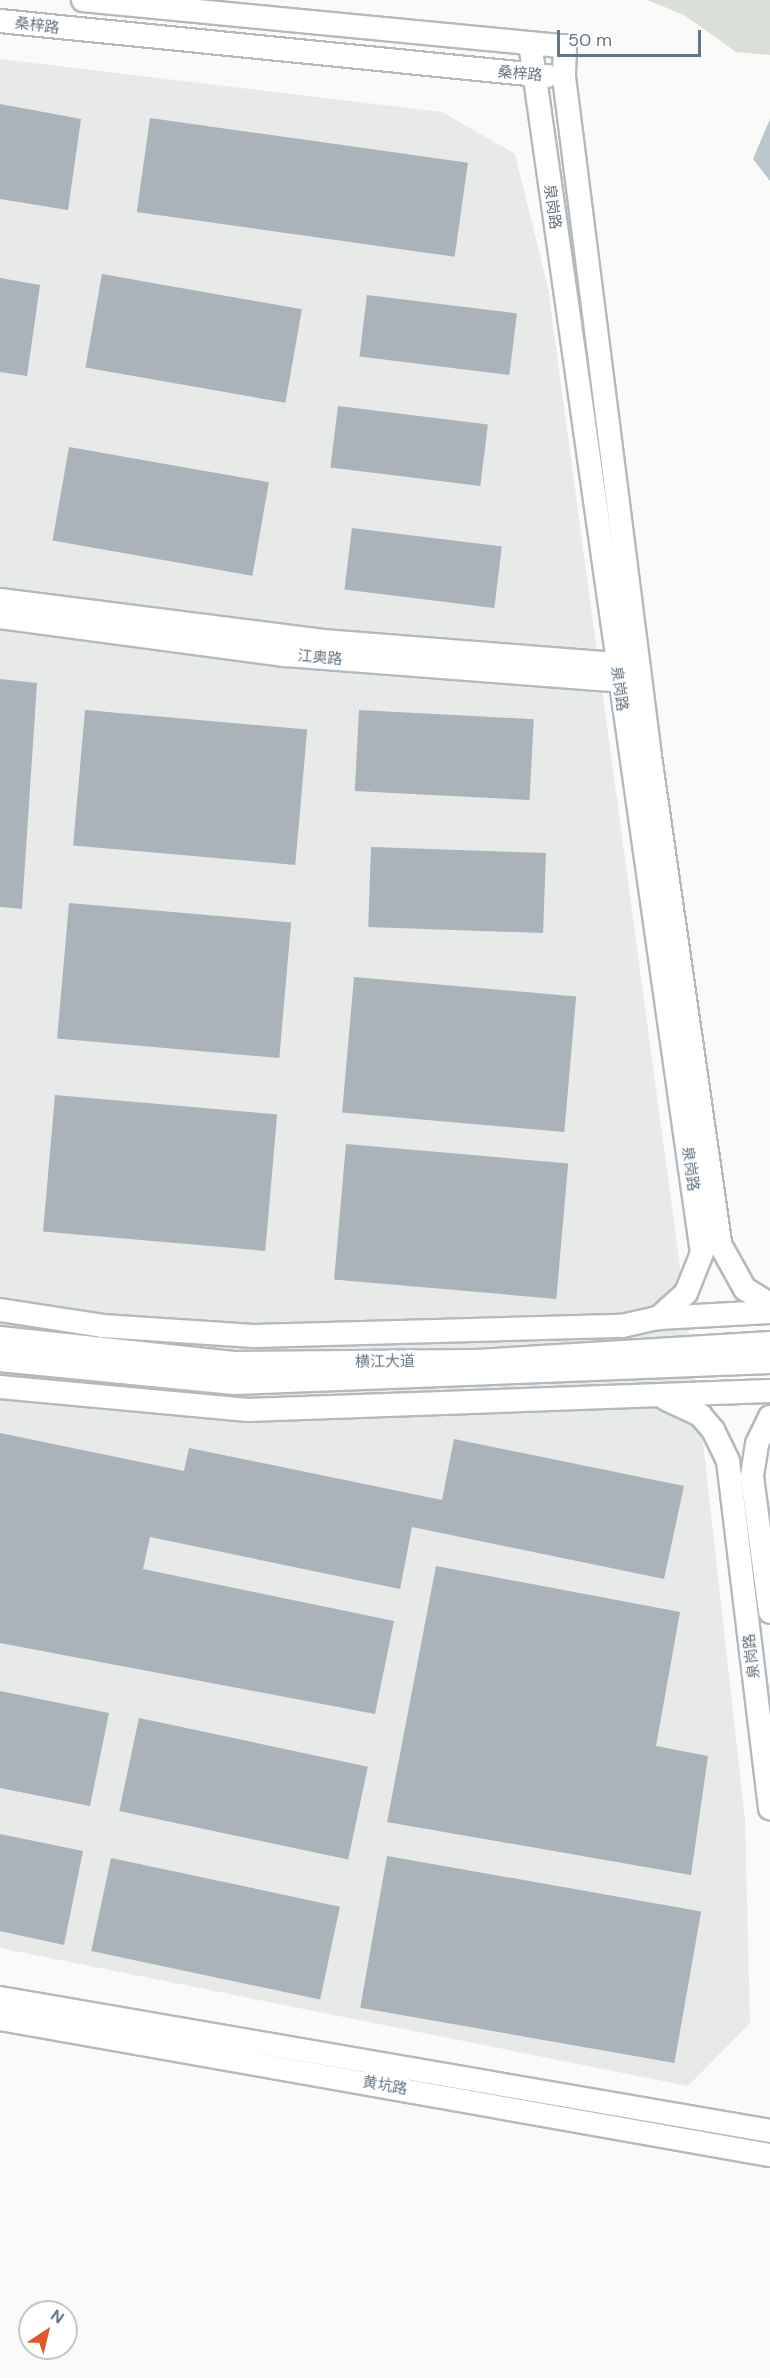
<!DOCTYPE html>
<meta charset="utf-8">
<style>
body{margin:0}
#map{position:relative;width:770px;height:2378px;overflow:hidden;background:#fafaf8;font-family:"DM Sans","Noto Sans SC",sans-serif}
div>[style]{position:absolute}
.built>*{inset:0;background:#e8e9e9}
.green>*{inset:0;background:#dadfd7}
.water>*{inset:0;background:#bbc7cb}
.building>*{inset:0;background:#aab3b9;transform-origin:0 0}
.roads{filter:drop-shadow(2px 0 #b3babf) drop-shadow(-2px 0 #b3babf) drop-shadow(0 2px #b3babf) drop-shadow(0 -2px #b3babf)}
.secondary>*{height:22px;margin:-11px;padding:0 11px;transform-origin:11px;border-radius:11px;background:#fff}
span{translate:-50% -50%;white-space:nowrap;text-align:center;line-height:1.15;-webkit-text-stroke:6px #fff;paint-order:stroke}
.street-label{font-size:15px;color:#657683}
.north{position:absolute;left:18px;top:2300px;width:60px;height:60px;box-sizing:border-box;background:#fff;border:2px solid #c1c8cd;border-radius:50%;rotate:35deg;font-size:16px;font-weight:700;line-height:24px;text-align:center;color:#657683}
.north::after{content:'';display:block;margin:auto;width:21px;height:27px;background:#e4572e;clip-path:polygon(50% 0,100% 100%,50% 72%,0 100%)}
.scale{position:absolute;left:557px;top:30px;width:144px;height:27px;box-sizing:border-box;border:3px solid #657683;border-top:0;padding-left:8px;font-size:18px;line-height:21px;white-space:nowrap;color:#657683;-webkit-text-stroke:4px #fff;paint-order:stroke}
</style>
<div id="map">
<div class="built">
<div style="clip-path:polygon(0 59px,442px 112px,515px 154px,548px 288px,700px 1415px,745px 1819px,750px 2023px,688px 2086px,0 1948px)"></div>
</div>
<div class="green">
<div style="clip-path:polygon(647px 0,770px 0,770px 55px,736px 52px,684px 15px)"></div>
</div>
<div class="water">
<div style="clip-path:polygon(770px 119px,770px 181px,753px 159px)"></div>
</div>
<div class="building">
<div style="clip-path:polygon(0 104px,81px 119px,68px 210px,0 199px)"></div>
<div style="left:150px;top:118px;width:321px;height:95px;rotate:8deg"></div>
<div style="left:102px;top:274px;width:203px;height:95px;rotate:10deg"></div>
<div style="clip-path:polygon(0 278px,40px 285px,27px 376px,0 372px)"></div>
<div style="left:367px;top:295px;width:151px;height:62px;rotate:7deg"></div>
<div style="left:338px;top:406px;width:151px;height:62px;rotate:7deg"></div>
<div style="left:69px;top:447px;width:203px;height:95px;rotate:10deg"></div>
<div style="left:352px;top:528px;width:151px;height:62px;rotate:7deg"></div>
<div style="clip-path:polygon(0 679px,37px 683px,22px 909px,0 907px)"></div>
<div style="left:85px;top:710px;width:223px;height:136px;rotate:5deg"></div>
<div style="left:359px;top:710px;width:175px;height:81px;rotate:3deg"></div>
<div style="left:371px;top:847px;width:175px;height:80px;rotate:2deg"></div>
<div style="left:69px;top:903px;width:223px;height:136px;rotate:5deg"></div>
<div style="left:354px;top:977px;width:223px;height:136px;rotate:5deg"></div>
<div style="left:55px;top:1095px;width:223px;height:137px;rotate:5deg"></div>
<div style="left:346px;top:1144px;width:223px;height:136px;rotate:5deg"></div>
<div style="clip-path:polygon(0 1433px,184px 1471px,189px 1448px,442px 1500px,454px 1439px,684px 1486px,664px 1579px,412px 1527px,400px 1589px,150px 1537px,143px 1569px,394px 1621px,375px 1714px,0 1643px)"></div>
<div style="clip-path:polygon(436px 1566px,680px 1612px,656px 1746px,708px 1756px,691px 1875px,387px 1822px)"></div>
<div style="clip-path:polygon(0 1691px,109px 1713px,90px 1806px,0 1788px)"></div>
<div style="left:139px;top:1718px;width:234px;height:95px;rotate:12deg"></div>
<div style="clip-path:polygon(0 1834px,83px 1851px,64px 1945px,0 1931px)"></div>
<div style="left:387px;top:1856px;width:319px;height:154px;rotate:10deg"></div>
<div style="left:111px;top:1858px;width:234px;height:95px;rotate:12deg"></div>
</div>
<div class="roads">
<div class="secondary">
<div style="left:83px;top:0;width:484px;rotate:5.5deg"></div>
<div style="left:565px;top:46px;width:31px;rotate:92deg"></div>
<div style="left:564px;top:77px;width:684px;rotate:82.78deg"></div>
<div style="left:650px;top:756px;width:495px;rotate:81.8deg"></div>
<div style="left:721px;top:1246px;width:49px;rotate:60.8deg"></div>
<div style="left:745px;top:1289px;width:29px;rotate:31deg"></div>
<div style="left:0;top:21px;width:550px;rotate:5.74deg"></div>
<div style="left:530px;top:43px;width:1222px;rotate:81.91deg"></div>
<div style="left:702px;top:1253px;width:43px;rotate:111.8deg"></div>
<div style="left:686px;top:1293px;width:38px;rotate:138deg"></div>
<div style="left:0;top:600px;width:326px;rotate:7.2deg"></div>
<div style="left:323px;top:641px;width:309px;rotate:4.5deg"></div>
<div style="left:0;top:617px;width:289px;rotate:7.6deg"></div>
<div style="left:286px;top:655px;width:349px;rotate:4.4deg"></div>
<div style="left:0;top:1310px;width:104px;rotate:8.8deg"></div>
<div style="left:103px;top:1326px;width:151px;rotate:3.8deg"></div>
<div style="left:254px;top:1336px;width:368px;rotate:-1.6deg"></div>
<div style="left:622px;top:1326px;width:37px;rotate:-13deg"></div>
<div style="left:658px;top:1318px;width:112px;rotate:-3.1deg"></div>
<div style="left:0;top:1338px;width:235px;rotate:6.1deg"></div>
<div style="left:234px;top:1363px;width:243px;rotate:-0.5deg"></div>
<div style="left:477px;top:1361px;width:294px;rotate:-3.5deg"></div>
<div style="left:0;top:1360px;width:235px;rotate:5.6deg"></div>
<div style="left:234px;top:1383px;width:536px;rotate:-2.24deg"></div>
<div style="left:0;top:1387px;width:249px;rotate:5.3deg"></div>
<div style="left:248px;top:1410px;width:522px;rotate:-2.08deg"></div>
<div style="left:666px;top:1399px;width:38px;rotate:25deg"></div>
<div style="left:700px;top:1415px;width:20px;rotate:49deg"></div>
<div style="left:713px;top:1430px;width:34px;rotate:64deg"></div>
<div style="left:728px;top:1461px;width:350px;rotate:83.1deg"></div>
<div style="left:770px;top:1417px;width:30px;rotate:116deg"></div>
<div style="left:757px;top:1444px;width:33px;rotate:99deg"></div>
<div style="left:752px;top:1477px;width:136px;rotate:82.4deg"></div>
<div style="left:0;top:1998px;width:781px;rotate:9.8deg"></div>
<div style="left:0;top:2019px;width:782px;rotate:10.02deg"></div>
</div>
</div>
<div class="street-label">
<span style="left:37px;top:26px;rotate:7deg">桑梓路</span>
<span style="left:520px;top:74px;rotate:5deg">桑梓路</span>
<span style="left:552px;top:207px;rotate:82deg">泉岗路</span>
<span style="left:320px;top:658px;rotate:5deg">江奥路</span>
<span style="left:619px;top:689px;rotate:82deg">泉岗路</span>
<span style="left:690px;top:1169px;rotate:82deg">泉岗路</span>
<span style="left:385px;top:1362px;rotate:-1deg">横江大道</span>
<span style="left:752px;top:1656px;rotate:-97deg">泉岗路</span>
<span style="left:385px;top:2086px;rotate:10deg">黄坑路</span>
</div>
<div class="north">N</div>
<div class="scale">50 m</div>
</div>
